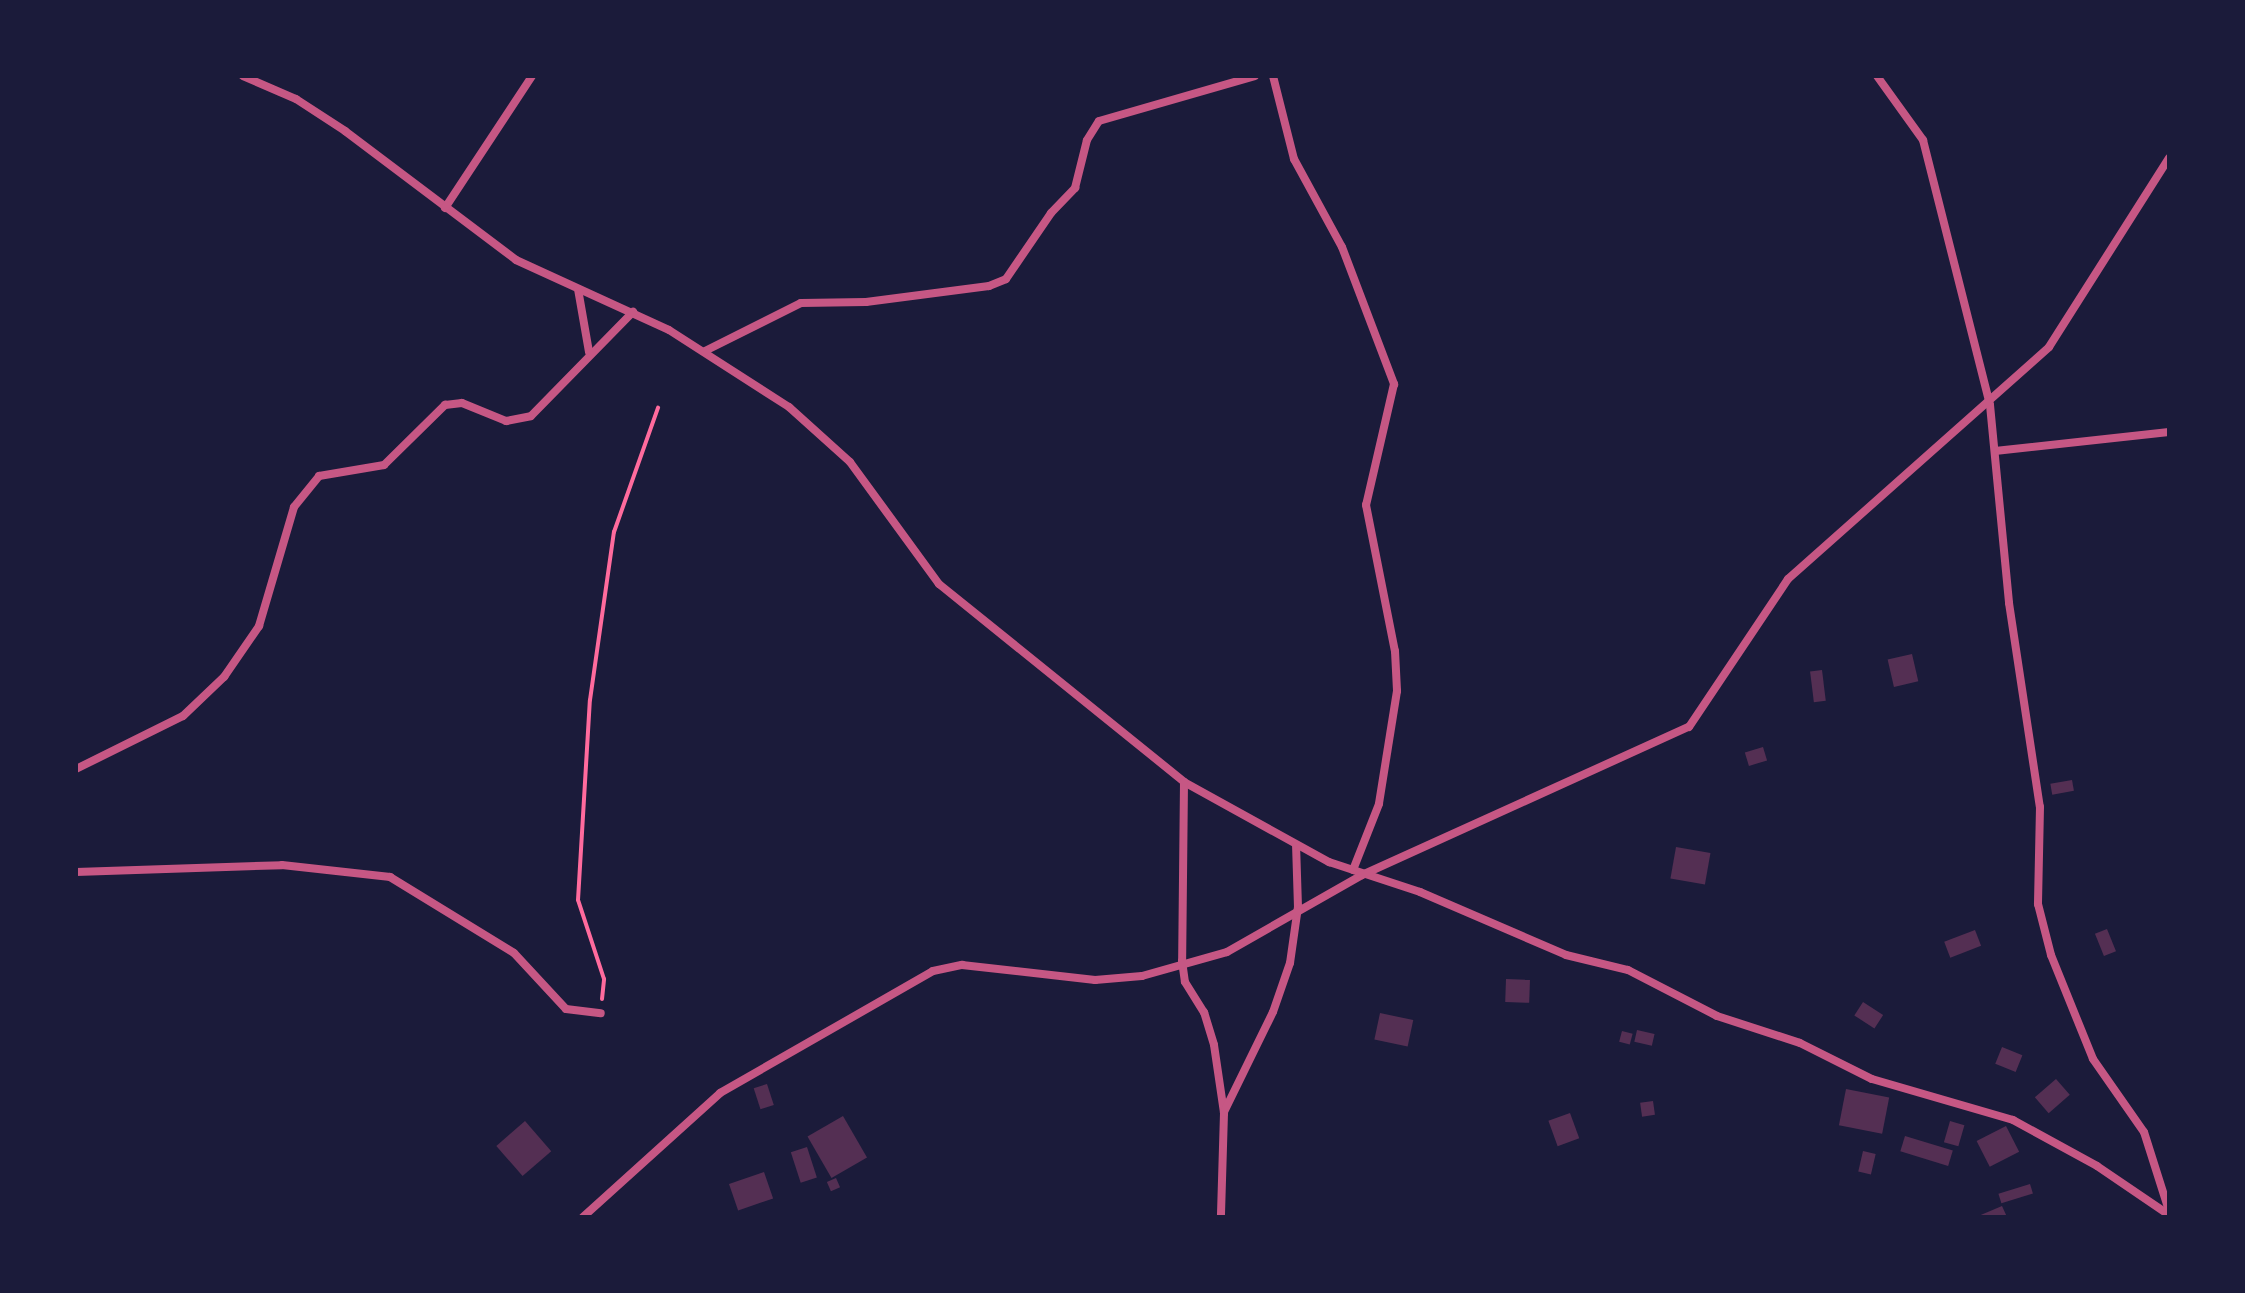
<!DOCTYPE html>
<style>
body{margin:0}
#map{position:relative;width:2245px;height:1293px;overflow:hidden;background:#1b1b3a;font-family:"Times New Roman",serif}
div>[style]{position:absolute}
.building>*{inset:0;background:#542f53;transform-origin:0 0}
.path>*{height:4px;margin:-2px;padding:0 2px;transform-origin:2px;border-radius:2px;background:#ff6b9d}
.minor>*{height:8px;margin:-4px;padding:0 4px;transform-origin:4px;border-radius:4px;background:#c65784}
span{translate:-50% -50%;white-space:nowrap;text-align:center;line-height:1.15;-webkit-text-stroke:8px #1b1b3a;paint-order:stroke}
.frame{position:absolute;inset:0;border:78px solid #1b1b3a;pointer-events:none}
</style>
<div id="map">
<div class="building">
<div style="left:1912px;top:654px;width:28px;height:25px;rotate:77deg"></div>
<div style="left:1822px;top:670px;width:31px;height:12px;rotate:83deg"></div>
<div style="left:1763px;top:747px;width:14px;height:19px;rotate:73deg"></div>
<div style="left:2072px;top:780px;width:11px;height:22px;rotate:80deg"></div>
<div style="left:1676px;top:847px;width:35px;height:32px;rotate:10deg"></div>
<div style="left:2107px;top:929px;width:24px;height:13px;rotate:68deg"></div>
<div style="left:1975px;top:930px;width:17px;height:33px;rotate:69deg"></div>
<div style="left:1506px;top:979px;width:24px;height:23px;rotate:2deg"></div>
<div style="left:1863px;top:1002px;width:24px;height:16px;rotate:33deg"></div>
<div style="left:1380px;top:1013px;width:34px;height:27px;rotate:12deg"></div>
<div style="left:1637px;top:1030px;width:18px;height:12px;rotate:13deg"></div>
<div style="left:1622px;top:1031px;width:11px;height:11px;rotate:15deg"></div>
<div style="left:2002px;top:1047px;width:22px;height:18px;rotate:22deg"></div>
<div style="left:2056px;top:1079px;width:21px;height:28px;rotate:49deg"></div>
<div style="left:767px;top:1084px;width:22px;height:14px;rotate:72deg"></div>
<div style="left:1846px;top:1089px;width:44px;height:37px;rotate:11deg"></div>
<div style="left:1653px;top:1101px;width:14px;height:13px;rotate:82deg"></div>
<div style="left:1570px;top:1113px;width:27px;height:23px;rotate:70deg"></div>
<div style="left:843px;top:1116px;width:48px;height:41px;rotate:60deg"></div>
<div style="left:525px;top:1121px;width:40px;height:38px;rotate:49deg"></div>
<div style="left:1950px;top:1121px;width:15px;height:22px;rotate:16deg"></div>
<div style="left:2006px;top:1126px;width:29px;height:33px;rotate:63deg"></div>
<div style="left:1905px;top:1136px;width:50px;height:16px;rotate:17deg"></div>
<div style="left:807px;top:1147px;width:32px;height:17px;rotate:72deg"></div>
<div style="left:1863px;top:1151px;width:13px;height:21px;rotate:13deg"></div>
<div style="left:764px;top:1172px;width:28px;height:37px;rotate:71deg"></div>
<div style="left:836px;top:1178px;width:10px;height:10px;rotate:66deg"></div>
<div style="left:2030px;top:1184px;width:10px;height:33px;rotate:73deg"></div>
<div style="clip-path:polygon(2002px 1206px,2007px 1217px,1976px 1217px)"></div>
</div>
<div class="path">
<div style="left:602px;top:999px;width:20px;rotate:-84deg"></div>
<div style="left:604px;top:979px;width:83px;rotate:-108.2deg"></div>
<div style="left:578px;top:900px;width:200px;rotate:-86.6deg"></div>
<div style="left:590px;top:700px;width:170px;rotate:-81.9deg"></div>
<div style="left:614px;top:532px;width:132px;rotate:-70.5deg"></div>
</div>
<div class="minor">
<div style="left:243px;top:76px;width:58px;rotate:23.5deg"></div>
<div style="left:296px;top:99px;width:59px;rotate:33.1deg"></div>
<div style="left:345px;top:131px;width:214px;rotate:37deg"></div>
<div style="left:516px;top:260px;width:168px;rotate:24.6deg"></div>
<div style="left:669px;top:330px;width:143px;rotate:32.7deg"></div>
<div style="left:789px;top:407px;width:82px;rotate:42deg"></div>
<div style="left:850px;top:462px;width:151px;rotate:53.9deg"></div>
<div style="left:939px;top:584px;width:315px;rotate:38.9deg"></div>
<div style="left:1184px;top:782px;width:166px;rotate:28.9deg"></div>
<div style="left:1329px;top:862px;width:96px;rotate:18.2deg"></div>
<div style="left:1420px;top:892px;width:159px;rotate:23.3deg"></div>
<div style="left:1566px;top:955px;width:64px;rotate:13.6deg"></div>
<div style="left:1628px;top:970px;width:100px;rotate:27.3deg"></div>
<div style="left:1717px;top:1016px;width:87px;rotate:18deg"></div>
<div style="left:1800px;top:1043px;width:80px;rotate:26.6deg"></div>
<div style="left:1872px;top:1079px;width:147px;rotate:16.2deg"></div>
<div style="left:2013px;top:1120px;width:96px;rotate:28.7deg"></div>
<div style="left:2097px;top:1166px;width:87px;rotate:34.2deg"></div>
<div style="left:1273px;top:76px;width:86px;rotate:75.8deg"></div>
<div style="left:1294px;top:159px;width:100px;rotate:61.4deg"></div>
<div style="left:1342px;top:247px;width:147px;rotate:69.2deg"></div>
<div style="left:1394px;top:384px;width:124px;rotate:103deg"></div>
<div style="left:1366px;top:505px;width:149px;rotate:78.8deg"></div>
<div style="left:1395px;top:651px;width:40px;rotate:87.1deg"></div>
<div style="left:1397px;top:691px;width:114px;rotate:99.1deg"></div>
<div style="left:1379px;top:804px;width:71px;rotate:111.5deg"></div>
<div style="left:1877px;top:76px;width:79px;rotate:54.3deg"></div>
<div style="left:1923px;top:140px;width:273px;rotate:75.8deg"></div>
<div style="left:1990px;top:405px;width:199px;rotate:84.5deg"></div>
<div style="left:2009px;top:603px;width:206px;rotate:81.4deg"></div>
<div style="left:2040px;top:807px;width:97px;rotate:91.2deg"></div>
<div style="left:2038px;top:904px;width:53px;rotate:75.7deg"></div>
<div style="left:2051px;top:955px;width:112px;rotate:68deg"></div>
<div style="left:2093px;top:1059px;width:89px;rotate:55.1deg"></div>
<div style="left:2144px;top:1132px;width:83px;rotate:72.4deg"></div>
<div style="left:445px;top:208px;width:158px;rotate:-56.6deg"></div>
<div style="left:578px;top:289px;width:64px;rotate:80.1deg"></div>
<div style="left:705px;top:351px;width:107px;rotate:-26.6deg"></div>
<div style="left:801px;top:303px;width:65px;rotate:-0.9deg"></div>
<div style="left:866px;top:302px;width:124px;rotate:-7.4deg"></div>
<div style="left:989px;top:286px;width:18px;rotate:-22deg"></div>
<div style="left:1006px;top:279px;width:80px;rotate:-55.7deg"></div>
<div style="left:1051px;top:213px;width:35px;rotate:-46deg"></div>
<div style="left:1075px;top:188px;width:49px;rotate:-76deg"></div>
<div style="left:1087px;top:140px;width:22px;rotate:-58deg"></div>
<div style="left:1099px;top:121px;width:162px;rotate:-16.1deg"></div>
<div style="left:1995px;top:451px;width:175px;rotate:-6.2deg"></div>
<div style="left:76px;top:769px;width:119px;rotate:-26.4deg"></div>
<div style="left:183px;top:716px;width:57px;rotate:-43.6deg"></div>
<div style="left:224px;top:677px;width:62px;rotate:-55.5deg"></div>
<div style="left:259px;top:626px;width:124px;rotate:-73.6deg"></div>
<div style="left:294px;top:507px;width:40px;rotate:-51deg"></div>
<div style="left:319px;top:476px;width:66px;rotate:-9.6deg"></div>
<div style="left:384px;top:465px;width:86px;rotate:-44.5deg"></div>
<div style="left:445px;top:405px;width:17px;rotate:-7deg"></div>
<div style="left:462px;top:403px;width:48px;rotate:22.2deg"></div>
<div style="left:506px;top:421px;width:25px;rotate:-11deg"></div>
<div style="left:531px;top:416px;width:146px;rotate:-45.6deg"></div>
<div style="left:1184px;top:782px;width:179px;rotate:90.6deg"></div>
<div style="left:1182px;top:961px;width:21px;rotate:82deg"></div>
<div style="left:1185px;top:982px;width:36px;rotate:58deg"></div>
<div style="left:1204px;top:1012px;width:34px;rotate:73deg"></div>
<div style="left:1214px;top:1045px;width:69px;rotate:81.6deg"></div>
<div style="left:1224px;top:1113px;width:104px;rotate:91.7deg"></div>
<div style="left:76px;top:872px;width:206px;rotate:-1.9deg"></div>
<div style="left:282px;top:865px;width:109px;rotate:6.3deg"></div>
<div style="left:390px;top:877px;width:145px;rotate:31.5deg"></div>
<div style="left:514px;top:953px;width:76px;rotate:47.1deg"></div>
<div style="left:566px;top:1009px;width:35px;rotate:7deg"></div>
<div style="left:1224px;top:1112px;width:111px;rotate:-63.9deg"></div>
<div style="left:1273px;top:1012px;width:52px;rotate:-70.9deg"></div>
<div style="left:1290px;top:963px;width:57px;rotate:-81.9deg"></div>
<div style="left:1298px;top:907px;width:62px;rotate:-91.8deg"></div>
<div style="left:583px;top:1217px;width:185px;rotate:-42.1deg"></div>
<div style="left:720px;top:1093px;width:245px;rotate:-29.8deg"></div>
<div style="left:933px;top:971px;width:30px;rotate:-12deg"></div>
<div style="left:962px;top:965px;width:134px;rotate:6.4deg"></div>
<div style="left:1095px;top:980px;width:47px;rotate:-4.9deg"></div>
<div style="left:1142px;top:976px;width:88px;rotate:-15.8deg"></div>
<div style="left:1227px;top:952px;width:155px;rotate:-29.7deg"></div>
<div style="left:1362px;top:875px;width:359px;rotate:-24.4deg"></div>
<div style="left:1689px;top:727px;width:178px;rotate:-56.2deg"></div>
<div style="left:1788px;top:579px;width:349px;rotate:-41.6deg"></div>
<div style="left:2049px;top:347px;width:224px;rotate:-57.6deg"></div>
</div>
<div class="frame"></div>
</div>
